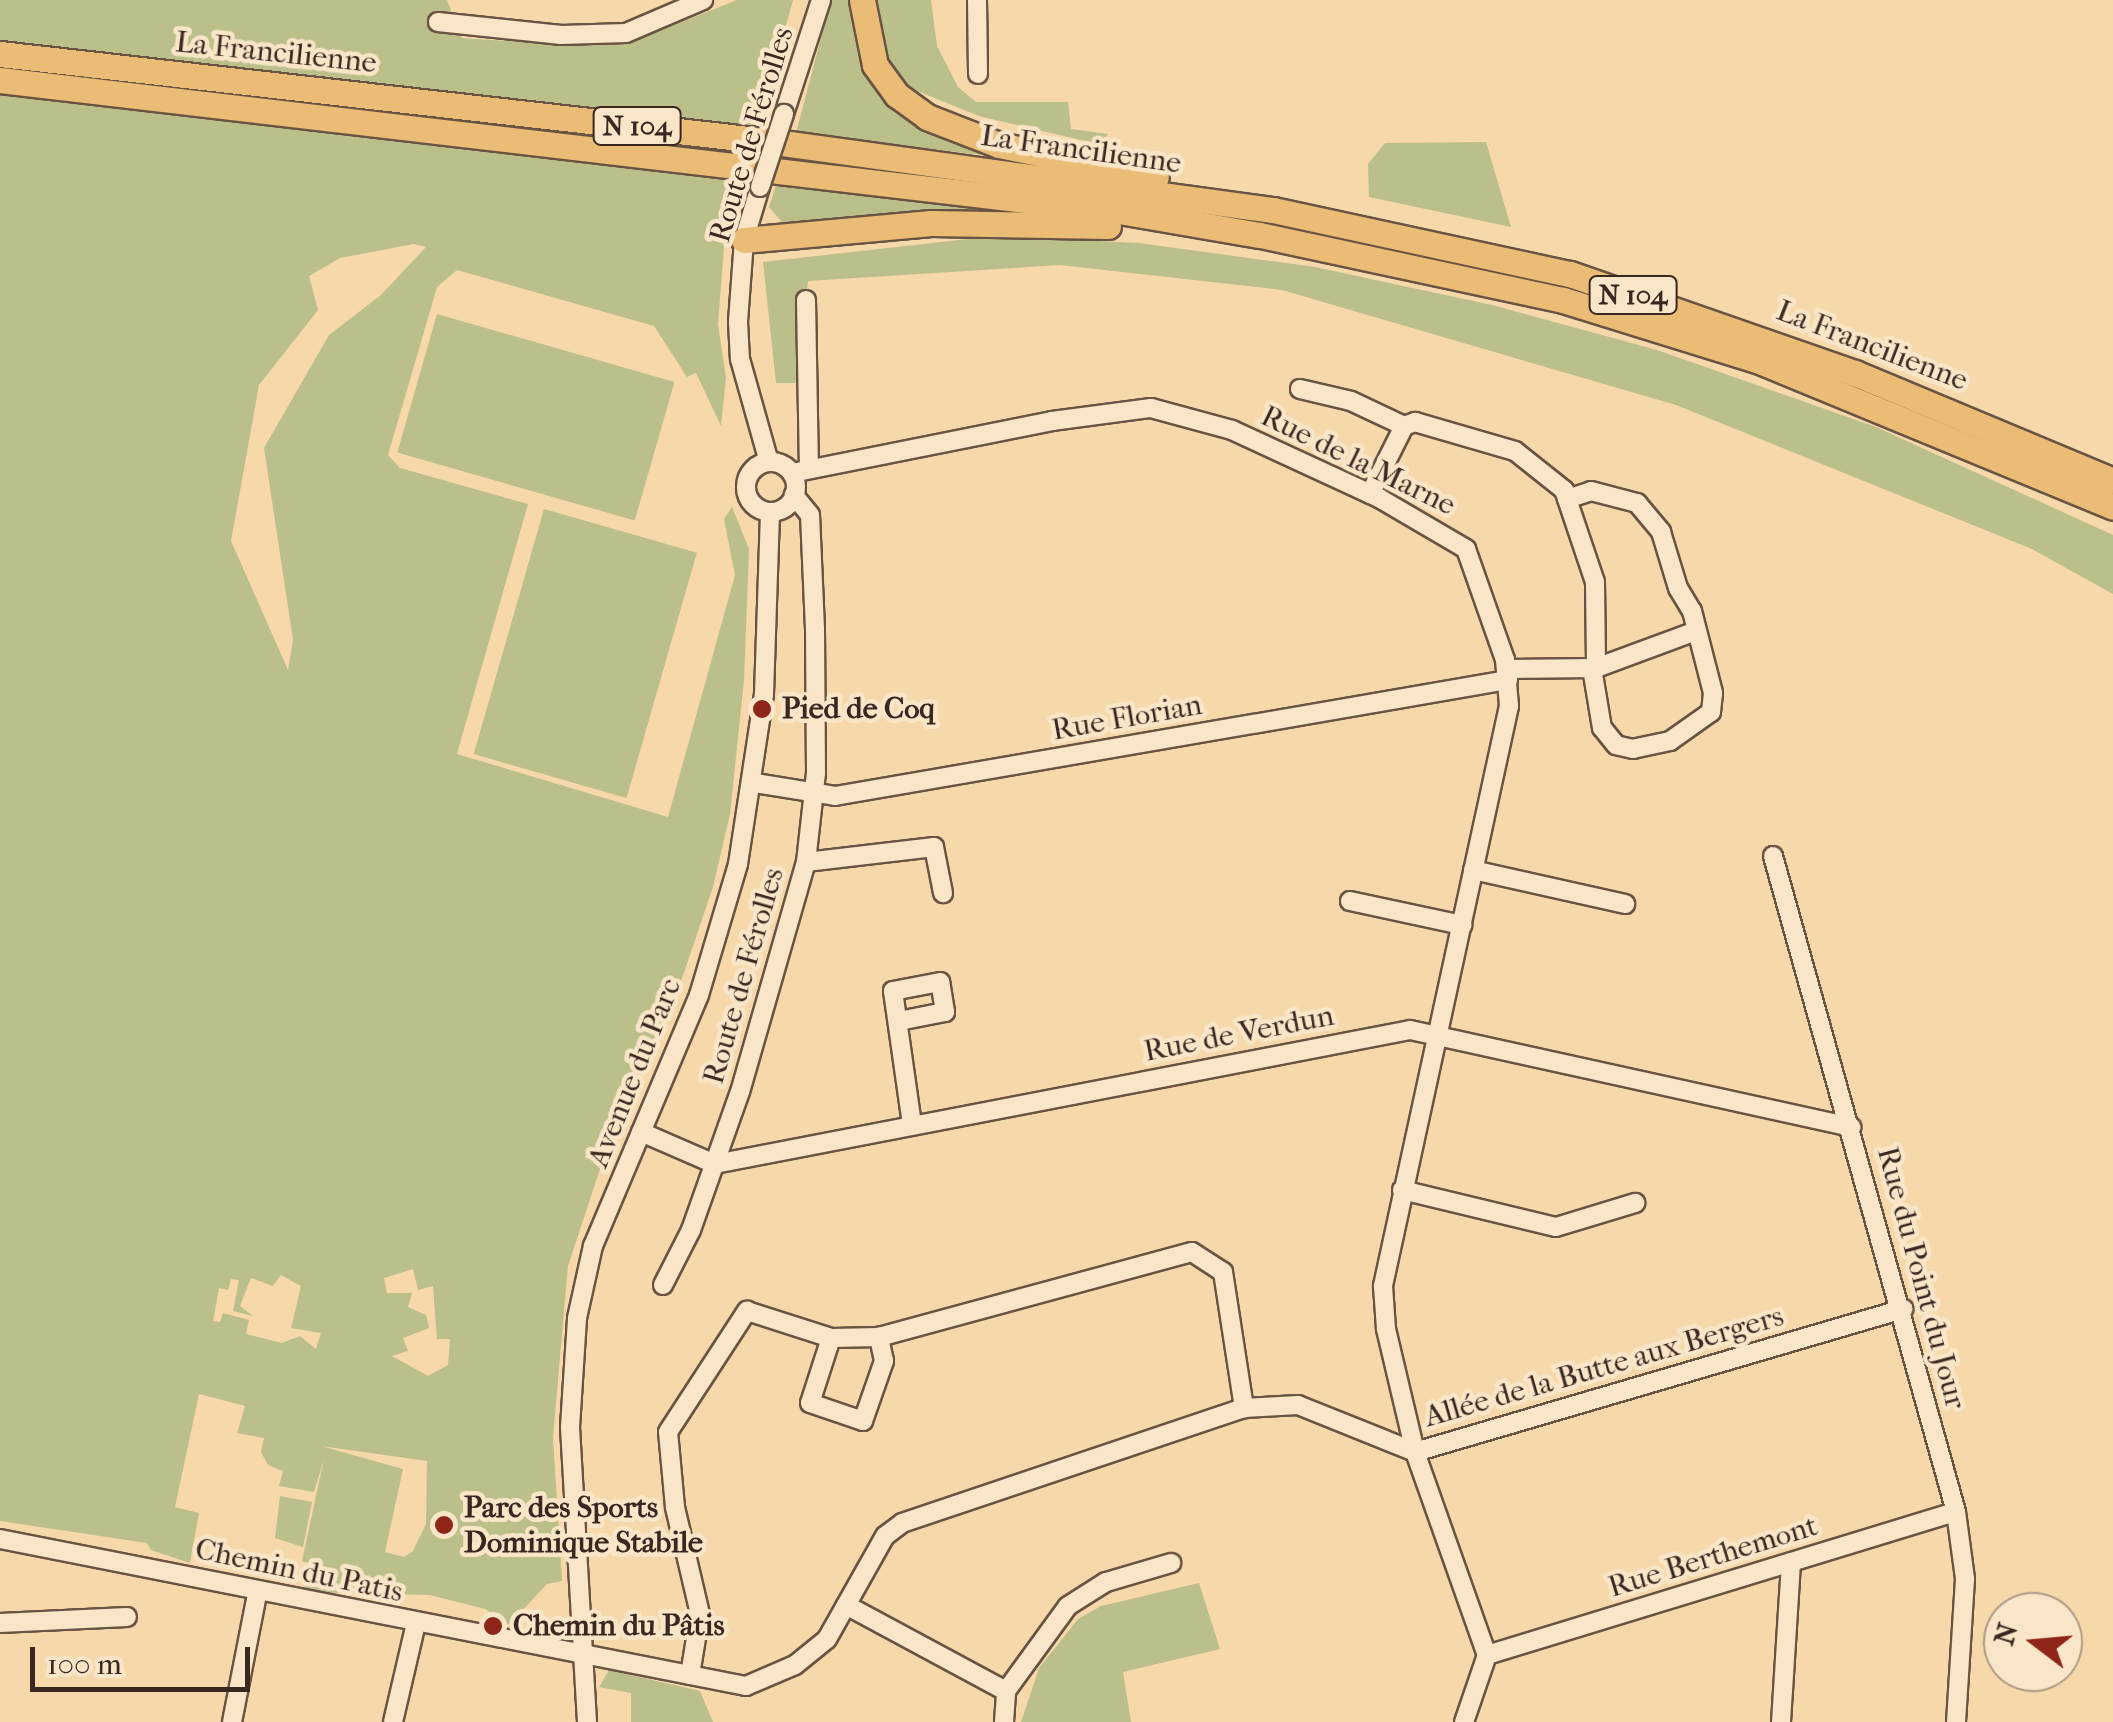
<!DOCTYPE html>
<meta charset="utf-8">
<style>
body{margin:0}
#map{position:relative;width:2113px;height:1722px;overflow:hidden;background:#f6d8aa;font-family:"IM FELL French Canon",serif}
div>[style]{position:absolute}
.green>*{inset:0;background:#bbbf8a;transform-origin:0 0}
.roads{filter:drop-shadow(2px 0 #695342) drop-shadow(-2px 0 #695342) drop-shadow(0 2px #695342) drop-shadow(0 -2px #695342)}
.minor>*{height:18px;margin:-9px;padding:0 9px;transform-origin:9px;border-radius:9px;background:#f9e6c8}
.minor>.ring{margin:-9px;padding:0;box-sizing:content-box;background:none;border:18px solid #f9e6c8;border-radius:50%}
.highway>*{height:25px;margin:-12.5px;padding:0 12.5px;transform-origin:12.5px;border-radius:12.5px;background:#ebbc75}
.bridges{filter:drop-shadow(2px 0 #695342) drop-shadow(-2px 0 #695342) drop-shadow(0 2px #695342) drop-shadow(0 -2px #695342)}
.minor-bridge>*{height:18px;margin:-9px;padding:0 9px;transform-origin:9px;border-radius:9px;background:#f9e6c8}
.dots>*{width:28px;height:28px;translate:-50% -50%;box-sizing:border-box;border:5px solid #f9e6c8;border-radius:50%}
span{translate:-50% -50%;white-space:nowrap;text-align:center;line-height:1.15;-webkit-text-stroke:9px #f9e6c8;paint-order:stroke}
.shield-label span{padding:2px 8px;background:#f9e6c8;border:2px solid;border-radius:8px;-webkit-text-stroke-width:0}
.shield-label{font-size:28px;color:#3a2720;font-weight:700}
.street-label{font-size:30px;color:#3a2720}
.poi-label{font-size:30px;color:#3a2720;font-weight:700}
.left{translate:0 -50%;text-align:left}
.north{position:absolute;left:1983px;top:1592px;width:100px;height:100px;box-sizing:border-box;background:#f9e6c8;border:2px solid #ad9a85;border-radius:50%;rotate:286deg;font-size:28px;font-weight:700;line-height:40px;text-align:center;color:#3a2720}
.north::after{content:'';display:block;margin:auto;width:35px;height:45px;background:#8f2418;clip-path:polygon(50% 0,100% 100%,50% 72%,0 100%)}
.scale{position:absolute;left:30px;top:1647px;width:220px;height:45px;box-sizing:border-box;border:5px solid #3a2720;border-top:0;padding-left:12px;font-size:30px;line-height:35px;white-space:nowrap;color:#3a2720;-webkit-text-stroke:8px #f9e6c8;paint-order:stroke}
</style>
<div id="map">
<div class="green">
<div style="clip-path:polygon(evenodd,0 0,447px 0,462px 38px,566px 45px,639px 39px,737px 0,793px 0,724px 247px,718px 324px,726px 378px,721px 426px,696px 373px,687px 377px,654px 326px,457px 270px,437px 287px,388px 455px,400px 468px,528px 504px,457px 754px,668px 817px,735px 575px,724px 519px,732px 507px,749px 549px,744px 680px,730px 814px,713px 887px,677px 993px,601px 1166px,568px 1266px,553px 1437px,562px 1581px,547px 1584px,516px 1617px,516px 1629px,485px 1609px,430px 1595px,304px 1592px,309px 1563px,302px 1561px,324px 1459px,314px 1492px,279px 1486px,283px 1471px,268px 1465px,261px 1452px,264px 1438px,237px 1433px,245px 1406px,199px 1394px,175px 1507px,199px 1513px,190px 1563px,151px 1550px,147px 1543px,0 1521px,0 0,414px 244px,426px 247px,381px 295px,329px 335px,264px 448px,293px 640px,288px 670px,231px 541px,259px 385px,318px 310px,309px 276px,340px 258px,414px 244px,0 0,413px 1269px,418px 1290px,433px 1286px,437px 1339px,450px 1339px,448px 1365px,428px 1376px,392px 1356px,408px 1351px,403px 1338px,429px 1328px,426px 1315px,408px 1307px,412px 1293px,387px 1293px,384px 1278px,413px 1269px,0 0,281px 1275px,301px 1286px,291px 1328px,321px 1333px,316px 1349px,300px 1336px,282px 1343px,246px 1334px,249px 1320px,223px 1313px,220px 1322px,213px 1321px,219px 1288px,228px 1290px,231px 1279px,239px 1280px,233px 1311px,253px 1316px,240px 1306px,251px 1278px,273px 1286px,281px 1275px,0 0,321px 1446px,427px 1461px,426px 1524px,413px 1551px,404px 1557px,385px 1552px,403px 1469px,321px 1446px)"></div>
<div style="clip-path:polygon(831px 0,856px 0,866px 61px,1000px 157px,796px 133px)"></div>
<div style="clip-path:polygon(874px 0,931px 0,937px 46px,958px 87px,976px 102px,1068px 102px,1071px 129px,1108px 134px,1102px 145px,979px 116px,905px 86px,888px 69px)"></div>
<div style="clip-path:polygon(1486px 142px,1511px 227px,1369px 197px,1368px 164px,1385px 143px)"></div>
<div style="clip-path:polygon(776px 185px,831px 190px,1030px 216px,786px 227px,769px 207px)"></div>
<div style="clip-path:polygon(995px 236px,1139px 243px,1315px 267px,1492px 305px,1657px 350px,1876px 427px,2113px 535px,2113px 594px,2032px 549px,1676px 405px,1282px 290px,1060px 265px,808px 281px,796px 383px,776px 383px,763px 262px)"></div>
<div style="left:437px;top:314px;width:247px;height:144px;rotate:16deg"></div>
<div style="left:544px;top:509px;width:159px;height:255px;rotate:16deg"></div>
<div style="clip-path:polygon(280px 1496px,312px 1502px,303px 1547px,275px 1538px)"></div>
<div style="clip-path:polygon(1199px 1583px,1220px 1649px,1123px 1672px,1131px 1722px,1021px 1722px,1039px 1668px,1078px 1619px,1101px 1606px)"></div>
<div style="clip-path:polygon(609px 1670px,700px 1691px,713px 1722px,631px 1722px,631px 1693px,599px 1687px)"></div>
</div>
<div class="roads">
<div class="minor">
<div style="left:977px;top:0;width:74px;rotate:89.2deg"></div>
<div style="left:438px;top:22px;width:124px;rotate:6deg"></div>
<div style="left:561px;top:35px;width:65px;rotate:-1.8deg"></div>
<div style="left:626px;top:33px;width:84px;rotate:-23.2deg"></div>
<div style="left:784px;top:114px;width:120px;rotate:-72deg"></div>
<div style="left:760px;top:187px;width:55px;rotate:106.8deg"></div>
<div style="left:744px;top:240px;width:82px;rotate:94.2deg"></div>
<div style="left:738px;top:322px;width:37px;rotate:87deg"></div>
<div style="left:740px;top:359px;width:107px;rotate:74.3deg"></div>
<div style="left:806px;top:300px;width:167px;rotate:89deg"></div>
<div style="left:1300px;top:389px;width:52px;rotate:13.2deg"></div>
<div style="left:1351px;top:401px;width:59px;rotate:25.3deg"></div>
<div class="ring" style="left:746px;top:462px;width:32px;height:32px"></div>
<div style="left:792px;top:473px;width:265px;rotate:-11.3deg"></div>
<div style="left:1052px;top:421px;width:100px;rotate:-7.5deg"></div>
<div style="left:1151px;top:408px;width:84px;rotate:15.2deg"></div>
<div style="left:1232px;top:430px;width:162px;rotate:24.8deg"></div>
<div style="left:1379px;top:498px;width:101px;rotate:30.4deg"></div>
<div style="left:1466px;top:549px;width:118px;rotate:70.6deg"></div>
<div style="left:1505px;top:660px;width:46px;rotate:85deg"></div>
<div style="left:1509px;top:706px;width:594px;rotate:102.26deg"></div>
<div style="left:1383px;top:1286px;width:43px;rotate:86deg"></div>
<div style="left:1386px;top:1329px;width:126px;rotate:76.7deg"></div>
<div style="left:1415px;top:1452px;width:215px;rotate:70.5deg"></div>
<div style="left:1487px;top:1655px;width:71px;rotate:108.9deg"></div>
<div style="left:1370px;top:494px;width:76px;rotate:-63.4deg"></div>
<div style="left:1404px;top:426px;width:12px;rotate:-20deg"></div>
<div style="left:1415px;top:422px;width:104px;rotate:16.2deg"></div>
<div style="left:1515px;top:451px;width:63px;rotate:38.5deg"></div>
<div style="left:1564px;top:490px;width:97px;rotate:71.4deg"></div>
<div style="left:1595px;top:582px;width:86px;rotate:89.3deg"></div>
<div style="left:1567px;top:499px;width:25px;rotate:-18deg"></div>
<div style="left:1591px;top:491px;width:48px;rotate:14.6deg"></div>
<div style="left:1637px;top:503px;width:38px;rotate:50deg"></div>
<div style="left:1661px;top:532px;width:59px;rotate:73.1deg"></div>
<div style="left:1678px;top:588px;width:27px;rotate:59deg"></div>
<div style="left:1692px;top:611px;width:85px;rotate:75.6deg"></div>
<div style="left:1713px;top:693px;width:19px;rotate:96deg"></div>
<div style="left:1711px;top:712px;width:50px;rotate:144.7deg"></div>
<div style="left:1670px;top:741px;width:38px;rotate:168deg"></div>
<div style="left:1633px;top:749px;width:17px;rotate:-167deg"></div>
<div style="left:1616px;top:745px;width:22px;rotate:-129deg"></div>
<div style="left:1602px;top:728px;width:61px;rotate:-99.5deg"></div>
<div style="left:1506px;top:669px;width:90px;rotate:-0.6deg"></div>
<div style="left:1596px;top:668px;width:107px;rotate:-20.3deg"></div>
<div style="left:755px;top:783px;width:81px;rotate:9.2deg"></div>
<div style="left:835px;top:796px;width:683px;rotate:-9.78deg"></div>
<div style="left:1773px;top:856px;width:681px;rotate:74.41deg"></div>
<div style="left:1956px;top:1512px;width:68px;rotate:82.3deg"></div>
<div style="left:1965px;top:1579px;width:143px;rotate:93.6deg"></div>
<div style="left:806px;top:862px;width:129px;rotate:-6.7deg"></div>
<div style="left:934px;top:847px;width:47px;rotate:78.9deg"></div>
<div style="left:1473px;top:870px;width:156px;rotate:12.6deg"></div>
<div style="left:1350px;top:901px;width:115px;rotate:12.1deg"></div>
<div style="left:899px;top:1021px;width:47px;rotate:-11.1deg"></div>
<div style="left:945px;top:1012px;width:30px;rotate:-99deg"></div>
<div style="left:940px;top:982px;width:48px;rotate:169.2deg"></div>
<div style="left:893px;top:991px;width:134px;rotate:81.9deg"></div>
<div style="left:641px;top:1132px;width:81px;rotate:23.4deg"></div>
<div style="left:715px;top:1164px;width:708px;rotate:-10.91deg"></div>
<div style="left:1410px;top:1030px;width:452px;rotate:12.4deg"></div>
<div style="left:1402px;top:1190px;width:158px;rotate:13.5deg"></div>
<div style="left:1556px;top:1227px;width:83px;rotate:-16.9deg"></div>
<div style="left:663px;top:1285px;width:62px;rotate:-63deg"></div>
<div style="left:691px;top:1230px;width:146px;rotate:-70.5deg"></div>
<div style="left:740px;top:1092px;width:239px;rotate:-74deg"></div>
<div style="left:806px;top:862px;width:90px;rotate:-83.6deg"></div>
<div style="left:816px;top:773px;width:144px;rotate:-90.4deg"></div>
<div style="left:815px;top:629px;width:114px;rotate:-92.5deg"></div>
<div style="left:810px;top:515px;width:26px;rotate:-129deg"></div>
<div style="left:831px;top:1338px;width:68px;rotate:107.9deg"></div>
<div style="left:810px;top:1403px;width:56px;rotate:18.8deg"></div>
<div style="left:863px;top:1421px;width:64px;rotate:-70.7deg"></div>
<div style="left:884px;top:1361px;width:25px;rotate:-102deg"></div>
<div style="left:0;top:1539px;width:760px;rotate:11.15deg"></div>
<div style="left:746px;top:1686px;width:53px;rotate:-23.2deg"></div>
<div style="left:795px;top:1665px;width:41px;rotate:-39.1deg"></div>
<div style="left:827px;top:1639px;width:118px;rotate:-60.6deg"></div>
<div style="left:885px;top:1536px;width:21px;rotate:-37deg"></div>
<div style="left:902px;top:1523px;width:361px;rotate:-18.6deg"></div>
<div style="left:1244px;top:1408px;width:54px;rotate:-3.2deg"></div>
<div style="left:1298px;top:1405px;width:126px;rotate:21.9deg"></div>
<div style="left:1415px;top:1452px;width:509px;rotate:-16.33deg"></div>
<div style="left:846px;top:1605px;width:182px;rotate:28.3deg"></div>
<div style="left:0;top:1623px;width:127px;rotate:-2.7deg"></div>
<div style="left:1487px;top:1655px;width:490px;rotate:-17deg"></div>
<div style="left:690px;top:1675px;width:62px;rotate:-80.7deg"></div>
<div style="left:700px;top:1614px;width:110px;rotate:-103.2deg"></div>
<div style="left:675px;top:1507px;width:75px;rotate:-95.3deg"></div>
<div style="left:668px;top:1432px;width:145px;rotate:-56.9deg"></div>
<div style="left:747px;top:1311px;width:88px;rotate:17.8deg"></div>
<div style="left:831px;top:1338px;width:48px;rotate:-1.2deg"></div>
<div style="left:879px;top:1337px;width:324px;rotate:-15.2deg"></div>
<div style="left:1192px;top:1252px;width:37px;rotate:33deg"></div>
<div style="left:1223px;top:1272px;width:138px;rotate:81.2deg"></div>
<div style="left:232px;top:1722px;width:130px;rotate:-78.9deg"></div>
<div style="left:393px;top:1722px;width:102px;rotate:-76.9deg"></div>
<div style="left:587px;top:1722px;width:295px;rotate:-93.3deg"></div>
<div style="left:570px;top:1427px;width:109px;rotate:-86.3deg"></div>
<div style="left:577px;top:1318px;width:74px;rotate:-77.5deg"></div>
<div style="left:593px;top:1246px;width:272px;rotate:-67.1deg"></div>
<div style="left:699px;top:995px;width:137px;rotate:-73.4deg"></div>
<div style="left:738px;top:864px;width:172px;rotate:-81.3deg"></div>
<div style="left:764px;top:694px;width:182px;rotate:-88.1deg"></div>
<div style="left:1004px;top:1722px;width:31px;rotate:-86deg"></div>
<div style="left:1006px;top:1691px;width:105px;rotate:-53.9deg"></div>
<div style="left:1068px;top:1606px;width:45px;rotate:-32.3deg"></div>
<div style="left:1106px;top:1582px;width:68px;rotate:-16.3deg"></div>
<div style="left:1781px;top:1722px;width:160px;rotate:-86.4deg"></div>
</div>
<div class="highway">
<div style="left:862px;top:0;width:66px;rotate:78.7deg"></div>
<div style="left:875px;top:65px;width:37px;rotate:54deg"></div>
<div style="left:897px;top:95px;width:37px;rotate:36deg"></div>
<div style="left:927px;top:117px;width:77px;rotate:21.3deg"></div>
<div style="left:999px;top:145px;width:160px;rotate:11.5deg"></div>
<div style="left:0;top:54px;width:780px;rotate:6.48deg"></div>
<div style="left:775px;top:142px;width:503px;rotate:7.78deg"></div>
<div style="left:1273px;top:210px;width:304px;rotate:12.2deg"></div>
<div style="left:1570px;top:274px;width:302px;rotate:19.2deg"></div>
<div style="left:1855px;top:373px;width:280px;rotate:22.7deg"></div>
<div style="left:0;top:80px;width:1127px;rotate:6.68deg"></div>
<div style="left:1119px;top:211px;width:143px;rotate:9.7deg"></div>
<div style="left:1260px;top:235px;width:310px;rotate:12.1deg"></div>
<div style="left:1563px;top:300px;width:203px;rotate:17.2deg"></div>
<div style="left:1757px;top:360px;width:385px;rotate:22.4deg"></div>
<div style="left:744px;top:240px;width:188px;rotate:-5.2deg"></div>
<div style="left:931px;top:223px;width:177px;rotate:1deg"></div>
</div>
</div>
<div class="bridges">
<div class="minor-bridge">
<div style="left:760px;top:187px;width:77px;rotate:-71.8deg"></div>
</div>
</div>
<div class="dots">
<div style="left:762px;top:709px;background:#8f2418"></div>
<div style="left:444px;top:1525px;background:#8f2418"></div>
<div style="left:493px;top:1626px;background:#8f2418"></div>
</div>
<div class="shield-label">
<span style="left:637px;top:126px">N 104</span>
<span style="left:1633px;top:295px">N 104</span>
</div>
<div class="street-label">
<span style="left:276px;top:53px;rotate:6deg">La Francilienne</span>
<span style="left:752px;top:135px;rotate:-73deg">Route de Férolles</span>
<span style="left:1081px;top:150px;rotate:8deg">La Francilienne</span>
<span style="left:1872px;top:346px;rotate:21deg">La Francilienne</span>
<span style="left:1358px;top:461px;rotate:26deg">Rue de la Marne</span>
<span style="left:1127px;top:718px;rotate:-10deg">Rue Florian</span>
<span style="left:744px;top:976px;rotate:-74deg">Route de Férolles</span>
<span style="left:1239px;top:1034px;rotate:-11deg">Rue de Verdun</span>
<span style="left:635px;top:1073px;rotate:-68deg">Avenue du Parc</span>
<span style="left:1921px;top:1278px;rotate:75deg">Rue du Point du Jour</span>
<span style="left:1604px;top:1367px;rotate:-16deg">Allée de la Butte aux Bergers</span>
<span style="left:1713px;top:1557px;rotate:-17deg">Rue Berthemont</span>
<span style="left:299px;top:1571px;rotate:12deg">Chemin du Patis</span>
</div>
<div class="poi-label">
<span class="left" style="left:782px;top:709px">Pied de Coq</span>
<span class="left" style="left:464px;top:1525px">Parc des Sports<br>Dominique Stabile</span>
<span class="left" style="left:513px;top:1626px">Chemin du Pâtis</span>
</div>
<div class="north">N</div>
<div class="scale">100 m</div>
</div>
